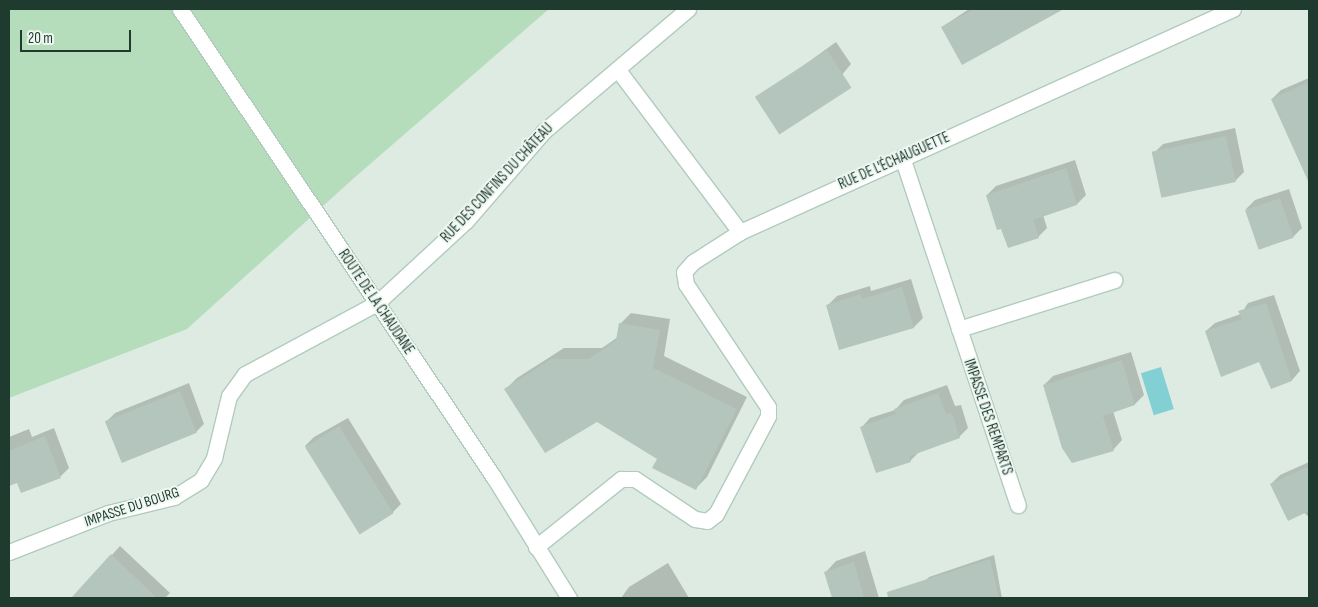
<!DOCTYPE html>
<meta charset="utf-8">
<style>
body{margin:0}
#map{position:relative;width:1318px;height:607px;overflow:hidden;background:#deebe3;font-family:"Sofia Sans Condensed",sans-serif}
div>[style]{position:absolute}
.green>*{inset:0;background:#b5ddbb}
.water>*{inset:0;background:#82d0d3;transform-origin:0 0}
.shadow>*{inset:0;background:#0003}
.building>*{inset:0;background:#b3c5bc;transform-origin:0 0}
.roads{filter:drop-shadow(1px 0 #b1cbbe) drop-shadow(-1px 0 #b1cbbe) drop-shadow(0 1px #b1cbbe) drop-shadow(0 -1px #b1cbbe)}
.street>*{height:15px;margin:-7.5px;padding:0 7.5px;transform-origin:7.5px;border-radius:7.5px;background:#fff}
.secondary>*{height:15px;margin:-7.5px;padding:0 7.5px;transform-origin:7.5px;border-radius:7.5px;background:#fff}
span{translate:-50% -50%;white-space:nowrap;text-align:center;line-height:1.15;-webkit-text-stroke:4px #eef7f2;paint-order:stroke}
.street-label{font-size:15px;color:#1f3b30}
.frame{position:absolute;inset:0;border:10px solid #1f3b30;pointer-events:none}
.scale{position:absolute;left:20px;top:30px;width:111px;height:22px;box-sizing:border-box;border:2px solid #1f3b30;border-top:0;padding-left:6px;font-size:15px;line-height:18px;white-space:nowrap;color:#1f3b30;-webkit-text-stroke:4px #eef7f2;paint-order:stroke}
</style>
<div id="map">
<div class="green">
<div style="clip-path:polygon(9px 9px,549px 9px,354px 178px,187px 329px,9px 398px)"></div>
</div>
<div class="water">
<div style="left:1161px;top:367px;width:44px;height:21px;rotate:73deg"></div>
</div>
<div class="shadow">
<div style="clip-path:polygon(969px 9px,1062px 9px,962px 64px,942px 27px)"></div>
<div style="clip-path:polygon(836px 42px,851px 64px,811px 112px,757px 99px)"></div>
<div style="clip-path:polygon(1309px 78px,1309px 134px,1292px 142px,1272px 99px,1281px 90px)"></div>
<div style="clip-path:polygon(1235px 128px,1244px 172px,1235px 181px,1154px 153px,1163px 144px)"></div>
<div style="clip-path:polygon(1075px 160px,1086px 195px,1077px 204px,1043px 215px,1047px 228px,1038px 237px,1002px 227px,987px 195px,996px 186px)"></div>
<div style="clip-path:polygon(1289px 189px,1302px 228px,1293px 237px,1246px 209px,1255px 200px)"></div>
<div style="clip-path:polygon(911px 279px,923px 318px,914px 327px,840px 348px,828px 305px,837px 296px,870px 286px,871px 291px)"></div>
<div style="clip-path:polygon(1274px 295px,1300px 371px,1292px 380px,1271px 387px,1260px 360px,1206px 331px,1215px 323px,1241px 314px,1248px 303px)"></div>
<div style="clip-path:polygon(631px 313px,670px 319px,664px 356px,747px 397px,707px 477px,696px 488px,659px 458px,597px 421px,506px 389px,517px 378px,564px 348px,602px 348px,618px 337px,620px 324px)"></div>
<div style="clip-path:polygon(1131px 352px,1144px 395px,1135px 404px,1113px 411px,1122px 440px,1113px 450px,1044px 385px,1053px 376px)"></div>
<div style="clip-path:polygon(189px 383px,204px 424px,196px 432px,107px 421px,115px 413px)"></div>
<div style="clip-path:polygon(947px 385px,955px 406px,961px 405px,968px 428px,959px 437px,919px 452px,910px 461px,862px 427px,870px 418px,895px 410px,904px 400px)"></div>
<div style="clip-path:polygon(348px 418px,401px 504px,392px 513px,305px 446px,314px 437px)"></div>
<div style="clip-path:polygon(54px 428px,69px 468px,61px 476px,22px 491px,18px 481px,9px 485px,9px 437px,29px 429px,32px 437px)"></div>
<div style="clip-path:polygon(1309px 462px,1309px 517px,1271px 484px,1280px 475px)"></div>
<div style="clip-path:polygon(120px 546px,170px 593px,165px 598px,88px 598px,80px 590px)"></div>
<div style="clip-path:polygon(865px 551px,879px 598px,834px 598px,825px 573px,836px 561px)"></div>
<div style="clip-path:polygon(994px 555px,1002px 598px,932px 598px,925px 581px,929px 577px)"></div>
<div style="clip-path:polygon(668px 563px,689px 598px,621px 598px,629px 587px)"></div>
</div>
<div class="building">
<div style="clip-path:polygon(974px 9px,1064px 9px,962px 65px,941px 27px)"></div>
<div style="left:827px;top:50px;width:45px;height:86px;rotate:57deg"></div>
<div style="clip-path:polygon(1309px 82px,1309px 183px,1271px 99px)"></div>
<div style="left:1226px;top:136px;width:47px;height:76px;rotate:78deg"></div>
<div style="clip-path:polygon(1066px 168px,1077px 205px,1033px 220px,1039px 238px,1008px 248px,1001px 229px,997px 230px,986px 195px)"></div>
<div style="left:1280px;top:198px;width:42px;height:37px;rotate:71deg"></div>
<div style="clip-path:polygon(902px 287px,914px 328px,839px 350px,826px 305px,861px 294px,862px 299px)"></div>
<div style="clip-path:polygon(1266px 303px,1292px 381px,1271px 389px,1259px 362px,1221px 377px,1205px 331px,1242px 319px,1238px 311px)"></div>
<div style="clip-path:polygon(619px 323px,660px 330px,653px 368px,737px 409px,696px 490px,652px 468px,657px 459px,597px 422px,545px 453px,504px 389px,551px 359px,589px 359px,616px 340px)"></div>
<div style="clip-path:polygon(1122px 360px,1135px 405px,1103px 416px,1114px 451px,1072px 463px,1062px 448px,1043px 385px)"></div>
<div style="left:180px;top:391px;width:45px;height:81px;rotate:68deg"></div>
<div style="clip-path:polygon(938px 393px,946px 414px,952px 413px,960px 438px,910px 456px,911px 462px,876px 473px,860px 427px,896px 414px,894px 409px)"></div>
<div style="left:339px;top:426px;width:103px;height:40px;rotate:58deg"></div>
<div style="clip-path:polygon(45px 436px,61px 478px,21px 493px,17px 483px,9px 486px,9px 451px)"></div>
<div style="clip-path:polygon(1309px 466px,1309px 511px,1288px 521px,1270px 484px)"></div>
<div style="clip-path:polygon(111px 554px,157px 598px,71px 598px)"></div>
<div style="clip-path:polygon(990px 559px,999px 598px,888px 598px,887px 592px)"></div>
<div style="clip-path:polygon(854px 562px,864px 598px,832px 598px,824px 572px)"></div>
</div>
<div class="roads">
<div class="street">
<div style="left:618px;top:70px;width:203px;rotate:53deg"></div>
<div style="left:740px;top:232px;width:541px;rotate:-24.34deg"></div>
<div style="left:902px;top:157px;width:367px;rotate:71.6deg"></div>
<div style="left:959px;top:329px;width:163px;rotate:-17.5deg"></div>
<div style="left:536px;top:547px;width:109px;rotate:-38.7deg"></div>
<div style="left:621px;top:479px;width:14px"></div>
<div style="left:635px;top:479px;width:72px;rotate:33.7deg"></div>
<div style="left:695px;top:519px;width:12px;rotate:9deg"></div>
<div style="left:707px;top:521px;width:11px;rotate:-38deg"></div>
<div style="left:716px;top:514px;width:111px;rotate:-62deg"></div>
<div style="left:768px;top:416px;width:9px;rotate:-90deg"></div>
<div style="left:768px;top:407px;width:148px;rotate:-123.7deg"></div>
<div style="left:686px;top:284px;width:12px;rotate:-99deg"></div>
<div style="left:684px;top:272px;width:13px;rotate:-48deg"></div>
<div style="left:693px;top:262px;width:56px;rotate:-32.6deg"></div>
<div style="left:9px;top:552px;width:106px;rotate:-21.5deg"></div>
<div style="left:108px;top:513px;width:68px;rotate:-13.6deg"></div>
<div style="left:174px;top:497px;width:32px;rotate:-32deg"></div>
<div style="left:201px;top:480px;width:26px;rotate:-59deg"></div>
<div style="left:214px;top:458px;width:64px;rotate:-76.4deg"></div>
<div style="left:229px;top:396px;width:27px;rotate:-54deg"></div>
<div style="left:245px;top:374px;width:150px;rotate:-28.3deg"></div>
<div style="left:377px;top:303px;width:121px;rotate:-42.7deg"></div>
<div style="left:466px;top:221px;width:119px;rotate:-49.1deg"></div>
<div style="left:544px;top:131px;width:189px;rotate:-40.3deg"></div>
</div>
<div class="secondary">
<div style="left:180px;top:9px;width:562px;rotate:56.17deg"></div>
<div style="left:493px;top:476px;width:144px;rotate:58.1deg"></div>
</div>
</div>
<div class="street-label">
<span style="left:894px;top:161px;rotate:-24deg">RUE DE L'ÉCHAUGUETTE</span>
<span style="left:497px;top:183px;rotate:-47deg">RUE DES CONFINS DU CHÂTEAU</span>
<span style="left:376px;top:302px;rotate:56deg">ROUTE DE LA CHAUDANE</span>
<span style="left:988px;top:417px;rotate:71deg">IMPASSE DES REMPARTS</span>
<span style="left:132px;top:507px;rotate:-18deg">IMPASSE DU BOURG</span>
</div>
<div class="frame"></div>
<div class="scale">20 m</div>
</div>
